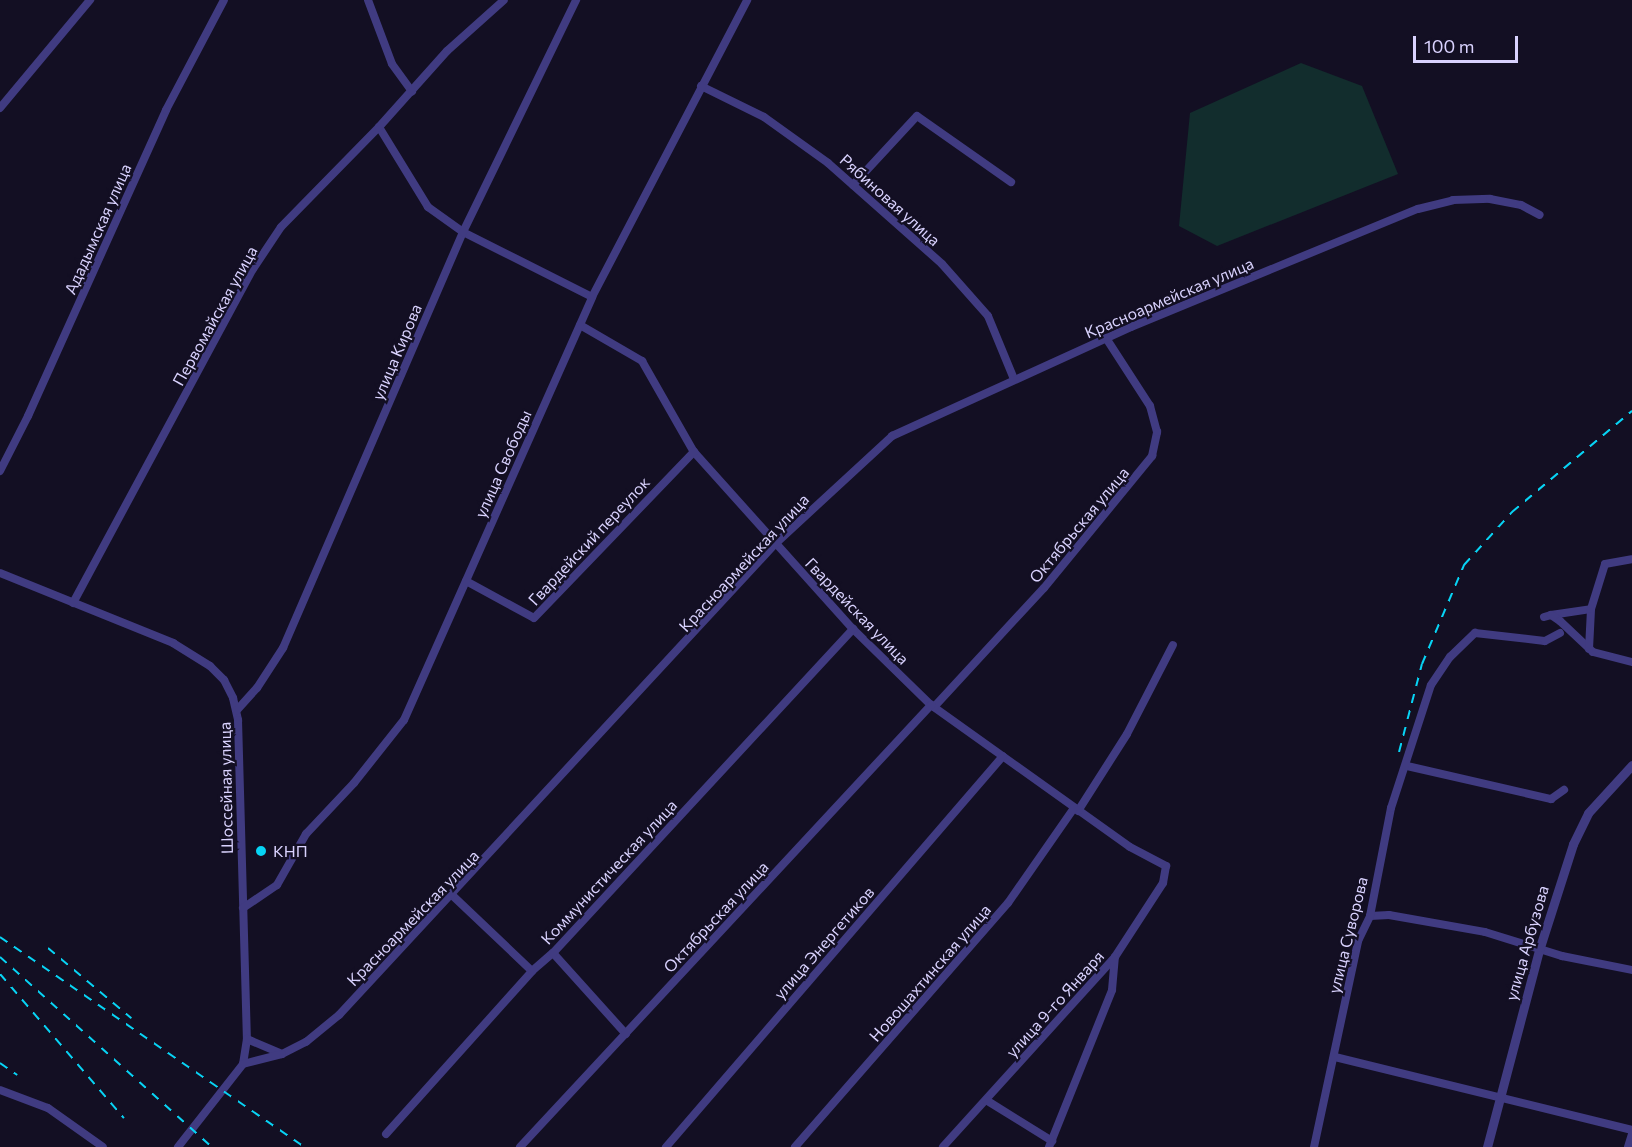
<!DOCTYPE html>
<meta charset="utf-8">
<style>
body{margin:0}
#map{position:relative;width:1632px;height:1147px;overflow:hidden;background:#130f23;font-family:Commissioner,sans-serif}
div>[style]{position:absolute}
.green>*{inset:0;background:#122d2d}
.minor>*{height:8px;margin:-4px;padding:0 4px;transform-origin:4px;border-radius:4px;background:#403b81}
.tertiary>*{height:9px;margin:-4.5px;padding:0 4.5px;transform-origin:4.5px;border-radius:4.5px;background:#403b81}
.rail>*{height:2px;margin-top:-1px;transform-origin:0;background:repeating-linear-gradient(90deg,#07d4f5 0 9px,transparent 0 17px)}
.dots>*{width:16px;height:16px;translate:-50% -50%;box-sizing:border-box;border:3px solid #130f23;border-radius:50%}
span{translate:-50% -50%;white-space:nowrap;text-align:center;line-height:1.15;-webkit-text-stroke:4.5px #130f23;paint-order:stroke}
.street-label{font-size:16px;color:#d9d2fe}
.poi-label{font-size:16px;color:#d9d2fe}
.left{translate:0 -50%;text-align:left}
.scale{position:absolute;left:1413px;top:36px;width:105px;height:27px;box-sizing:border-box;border:3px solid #d9d2fe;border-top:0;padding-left:8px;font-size:18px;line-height:21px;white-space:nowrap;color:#d9d2fe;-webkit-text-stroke:4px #130f23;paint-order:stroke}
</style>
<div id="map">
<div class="green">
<div style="clip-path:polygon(1301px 63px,1362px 86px,1398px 174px,1217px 246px,1179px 226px,1190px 113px)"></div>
</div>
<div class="minor">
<div style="left:368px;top:0;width:68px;rotate:69.4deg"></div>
<div style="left:392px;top:64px;width:34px;rotate:54deg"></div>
<div style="left:701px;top:86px;width:70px;rotate:26.2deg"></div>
<div style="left:764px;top:117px;width:79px;rotate:35.7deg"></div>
<div style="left:828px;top:163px;width:152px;rotate:41.5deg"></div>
<div style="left:942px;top:264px;width:69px;rotate:48.5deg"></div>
<div style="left:988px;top:316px;width:68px;rotate:67.6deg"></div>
<div style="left:0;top:108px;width:141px;rotate:-50.2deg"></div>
<div style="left:379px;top:127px;width:94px;rotate:58.5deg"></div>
<div style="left:428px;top:207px;width:43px;rotate:35.5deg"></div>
<div style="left:463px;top:232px;width:144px;rotate:26.7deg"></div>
<div style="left:853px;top:185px;width:94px;rotate:-47.2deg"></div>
<div style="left:917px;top:116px;width:115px;rotate:35.1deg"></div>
<div style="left:580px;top:325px;width:72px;rotate:30.1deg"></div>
<div style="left:642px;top:361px;width:105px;rotate:60.3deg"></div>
<div style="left:694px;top:452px;width:238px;rotate:48.1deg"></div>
<div style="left:853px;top:629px;width:109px;rotate:44.3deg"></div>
<div style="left:931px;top:705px;width:244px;rotate:35.5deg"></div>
<div style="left:1130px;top:847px;width:41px;rotate:27.8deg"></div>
<div style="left:1166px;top:866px;width:17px;rotate:100deg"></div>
<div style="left:1163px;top:883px;width:88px;rotate:123deg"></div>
<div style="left:1115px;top:957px;width:256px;rotate:132.2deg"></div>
<div style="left:0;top:471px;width:62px;rotate:-63deg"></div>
<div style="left:28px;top:416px;width:336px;rotate:-65.7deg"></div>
<div style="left:166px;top:110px;width:124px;rotate:-62.2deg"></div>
<div style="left:0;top:573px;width:187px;rotate:22deg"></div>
<div style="left:173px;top:643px;width:44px;rotate:31.9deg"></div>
<div style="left:210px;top:666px;width:20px;rotate:45deg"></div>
<div style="left:224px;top:680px;width:20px;rotate:63deg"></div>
<div style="left:233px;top:698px;width:23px;rotate:77deg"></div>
<div style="left:238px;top:720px;width:319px;rotate:88.4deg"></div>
<div style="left:247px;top:1039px;width:25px;rotate:99deg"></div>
<div style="left:466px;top:581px;width:77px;rotate:28.6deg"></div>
<div style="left:534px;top:618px;width:231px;rotate:-46.1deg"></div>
<div style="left:73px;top:603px;width:379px;rotate:-61.7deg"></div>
<div style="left:253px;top:269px;width:50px;rotate:-56.3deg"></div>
<div style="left:281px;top:227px;width:140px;rotate:-45.6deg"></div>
<div style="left:379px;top:127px;width:102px;rotate:-48.2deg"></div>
<div style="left:447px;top:51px;width:76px;rotate:-41.8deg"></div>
<div style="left:1551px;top:615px;width:40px;rotate:-8.5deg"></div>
<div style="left:1544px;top:617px;width:7px;rotate:-16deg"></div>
<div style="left:1551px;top:615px;width:11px;rotate:34deg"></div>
<div style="left:1560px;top:621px;width:45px;rotate:43.2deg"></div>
<div style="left:1593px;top:652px;width:40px;rotate:14.4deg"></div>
<div style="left:1589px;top:649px;width:40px;rotate:-87.1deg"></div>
<div style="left:1591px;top:609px;width:47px;rotate:-72.7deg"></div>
<div style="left:1605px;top:564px;width:27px;rotate:-10deg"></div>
<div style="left:934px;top:707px;width:162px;rotate:-47.3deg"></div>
<div style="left:1044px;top:588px;width:171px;rotate:-50.7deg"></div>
<div style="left:1152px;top:456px;width:25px;rotate:-78deg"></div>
<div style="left:1157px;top:432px;width:27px;rotate:-105deg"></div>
<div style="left:1150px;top:406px;width:81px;rotate:-122.9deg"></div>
<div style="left:237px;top:710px;width:30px;rotate:-48deg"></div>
<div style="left:257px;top:688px;width:48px;rotate:-57deg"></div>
<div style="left:283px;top:648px;width:453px;rotate:-66.6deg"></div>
<div style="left:463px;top:232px;width:258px;rotate:-64deg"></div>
<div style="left:1407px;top:766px;width:148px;rotate:12.9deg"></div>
<div style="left:1551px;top:799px;width:16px;rotate:-35deg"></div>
<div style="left:1078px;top:811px;width:91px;rotate:-57.5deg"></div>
<div style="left:1127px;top:734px;width:100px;rotate:-62.7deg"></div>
<div style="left:453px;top:896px;width:109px;rotate:43.5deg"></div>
<div style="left:243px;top:908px;width:41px;rotate:-34.1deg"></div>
<div style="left:277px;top:885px;width:59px;rotate:-60.4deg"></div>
<div style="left:306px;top:834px;width:70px;rotate:-46.7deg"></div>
<div style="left:354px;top:783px;width:80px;rotate:-51.6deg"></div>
<div style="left:404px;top:720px;width:463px;rotate:-66deg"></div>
<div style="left:592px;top:297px;width:335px;rotate:-62.4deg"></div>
<div style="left:1370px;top:916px;width:19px;rotate:-3deg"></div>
<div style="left:1389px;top:915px;width:97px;rotate:10deg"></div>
<div style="left:1485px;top:932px;width:81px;rotate:17.3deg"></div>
<div style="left:1562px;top:956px;width:71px;rotate:11.3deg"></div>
<div style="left:553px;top:953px;width:109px;rotate:48deg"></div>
<div style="left:247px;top:1039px;width:38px;rotate:23deg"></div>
<div style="left:282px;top:1054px;width:27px;rotate:-27deg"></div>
<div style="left:306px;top:1042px;width:43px;rotate:-39.3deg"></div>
<div style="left:339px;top:1015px;width:640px;rotate:-47.21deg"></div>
<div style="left:774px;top:545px;width:161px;rotate:-42.7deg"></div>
<div style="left:892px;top:436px;width:263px;rotate:-24.5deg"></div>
<div style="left:1131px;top:327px;width:310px;rotate:-22.4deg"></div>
<div style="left:1418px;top:209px;width:36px;rotate:-14deg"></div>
<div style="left:1453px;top:200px;width:37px;rotate:-2deg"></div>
<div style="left:1490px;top:199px;width:32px;rotate:11deg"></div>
<div style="left:1521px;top:205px;width:21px;rotate:28deg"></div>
<div style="left:1335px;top:1057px;width:306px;rotate:13.8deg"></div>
<div style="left:0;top:1090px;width:51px;rotate:20.6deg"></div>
<div style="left:48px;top:1108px;width:67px;rotate:35.3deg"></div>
<div style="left:986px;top:1100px;width:78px;rotate:31.8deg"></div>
<div style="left:386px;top:1134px;width:219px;rotate:-48.1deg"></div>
<div style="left:532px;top:971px;width:28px;rotate:-41deg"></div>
<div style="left:553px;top:953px;width:442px;rotate:-47.2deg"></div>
<div style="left:178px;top:1147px;width:105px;rotate:-51.9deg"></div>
<div style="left:243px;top:1064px;width:40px;rotate:-14.4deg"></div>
<div style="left:520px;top:1147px;width:604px;rotate:-47.08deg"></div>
<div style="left:666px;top:1147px;width:516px;rotate:-49.24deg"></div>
<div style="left:795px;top:1147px;width:324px;rotate:-48.9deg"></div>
<div style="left:1008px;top:903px;width:116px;rotate:-55.2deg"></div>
<div style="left:1049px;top:1147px;width:169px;rotate:-68.1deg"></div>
<div style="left:1112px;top:990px;width:33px;rotate:-85deg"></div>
<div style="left:1314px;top:1147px;width:211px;rotate:-77.9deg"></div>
<div style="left:1358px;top:941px;width:28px;rotate:-64deg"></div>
<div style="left:1370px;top:916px;width:110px;rotate:-79deg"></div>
<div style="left:1391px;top:808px;width:129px;rotate:-72deg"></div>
<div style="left:1431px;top:685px;width:34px;rotate:-56deg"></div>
<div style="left:1450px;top:657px;width:35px;rotate:-44deg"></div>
<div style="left:1475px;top:633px;width:70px;rotate:6.5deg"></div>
<div style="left:1545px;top:641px;width:17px;rotate:-28deg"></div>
<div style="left:1628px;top:1147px;width:14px;rotate:-73deg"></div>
</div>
<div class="tertiary">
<div style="left:1487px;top:1147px;width:207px;rotate:-75.2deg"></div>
<div style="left:1540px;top:947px;width:108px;rotate:-72.2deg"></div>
<div style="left:1573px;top:844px;width:34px;rotate:-64deg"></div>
<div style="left:1588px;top:813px;width:65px;rotate:-47.5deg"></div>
</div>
<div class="rail">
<div style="left:1399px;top:752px;width:91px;rotate:-75.4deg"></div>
<div style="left:1422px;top:664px;width:108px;rotate:-67deg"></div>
<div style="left:1464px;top:565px;width:72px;rotate:-47.8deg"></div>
<div style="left:1512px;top:512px;width:157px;rotate:-40.1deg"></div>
<div style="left:0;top:937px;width:369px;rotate:34.6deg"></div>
<div style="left:48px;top:948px;width:109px;rotate:40.1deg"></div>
<div style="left:0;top:957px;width:285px;rotate:41.9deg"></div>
<div style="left:0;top:974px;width:190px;rotate:49.3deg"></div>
<div style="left:0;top:1063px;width:21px;rotate:35deg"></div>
</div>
<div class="dots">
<div style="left:261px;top:851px;background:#07d4f5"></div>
</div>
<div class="street-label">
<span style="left:890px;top:200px;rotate:42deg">Рябиновая улица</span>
<span style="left:98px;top:229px;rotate:-66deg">Ададымская улица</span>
<span style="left:1169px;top:298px;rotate:-23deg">Красноармейская улица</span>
<span style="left:215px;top:316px;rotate:-61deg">Первомайская улица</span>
<span style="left:397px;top:352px;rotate:-67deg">улица Кирова</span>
<span style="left:503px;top:464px;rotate:-66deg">улица Свободы</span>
<span style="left:1079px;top:525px;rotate:-50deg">Октябрьская улица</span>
<span style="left:589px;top:541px;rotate:-47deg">Гвардейский переулок</span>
<span style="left:744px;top:563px;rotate:-47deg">Красноармейская улица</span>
<span style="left:857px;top:611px;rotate:46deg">Гвардейская улица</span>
<span style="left:226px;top:788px;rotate:-91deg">Шоссейная улица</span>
<span style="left:609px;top:872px;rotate:-47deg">Коммунистическая улица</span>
<span style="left:716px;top:917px;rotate:-47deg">Октябрьская улица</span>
<span style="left:413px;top:918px;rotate:-46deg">Красноармейская улица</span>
<span style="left:1348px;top:935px;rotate:-76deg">улица Суворова</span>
<span style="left:824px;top:943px;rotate:-49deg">улица Энергетиков</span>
<span style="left:1527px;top:943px;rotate:-74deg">улица Арбузова</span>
<span style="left:930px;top:973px;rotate:-49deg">Новошахтинская улица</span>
<span style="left:1055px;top:1004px;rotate:-48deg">улица 9-го Января</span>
</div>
<div class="poi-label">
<span class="left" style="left:273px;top:851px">КНП</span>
</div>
<div class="scale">100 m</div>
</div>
